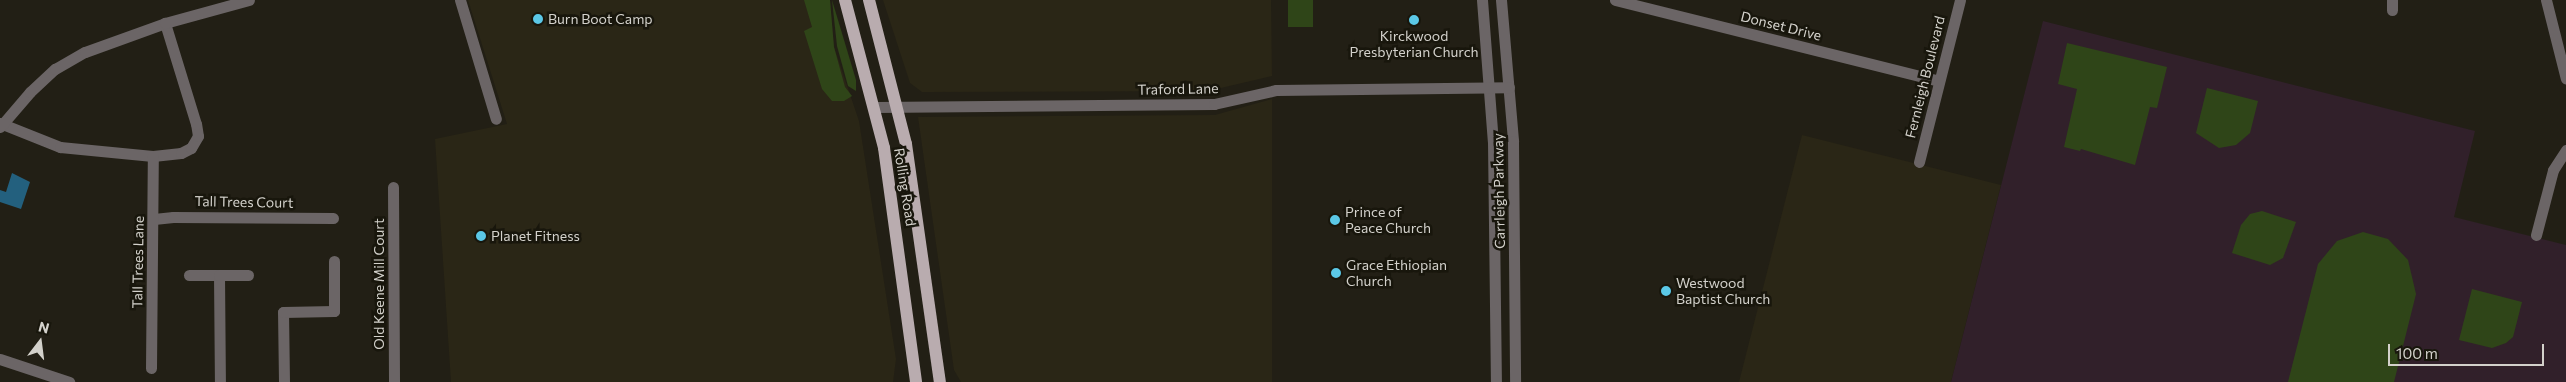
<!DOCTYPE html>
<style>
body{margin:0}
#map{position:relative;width:2566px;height:382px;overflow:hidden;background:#221f15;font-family:Commissioner,sans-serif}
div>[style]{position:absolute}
.built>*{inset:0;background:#2a2616}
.education>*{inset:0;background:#31202a}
.green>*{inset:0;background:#2f4518;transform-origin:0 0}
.water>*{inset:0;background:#23607e}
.minor>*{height:11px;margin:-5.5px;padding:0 5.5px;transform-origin:5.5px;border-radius:5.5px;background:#6b6566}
.major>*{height:12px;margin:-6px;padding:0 6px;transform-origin:6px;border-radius:6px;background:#b9acaf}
.dots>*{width:14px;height:14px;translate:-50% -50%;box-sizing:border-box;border:2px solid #18160c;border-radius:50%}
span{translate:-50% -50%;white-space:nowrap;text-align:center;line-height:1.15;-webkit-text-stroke:5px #18160c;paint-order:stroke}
.poi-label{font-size:14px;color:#d3d1cb}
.left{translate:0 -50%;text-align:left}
.street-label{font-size:14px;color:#d3d1cb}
.north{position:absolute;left:15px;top:317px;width:50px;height:50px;-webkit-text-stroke:4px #18160c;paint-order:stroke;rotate:15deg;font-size:14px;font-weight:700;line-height:20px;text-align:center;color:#d3d1cb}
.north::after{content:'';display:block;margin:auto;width:18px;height:22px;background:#d3d1cb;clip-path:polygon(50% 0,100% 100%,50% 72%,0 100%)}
.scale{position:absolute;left:2388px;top:344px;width:156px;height:22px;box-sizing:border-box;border:2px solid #d3d1cb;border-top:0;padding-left:6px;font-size:15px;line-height:18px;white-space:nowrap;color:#d3d1cb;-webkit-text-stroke:4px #18160c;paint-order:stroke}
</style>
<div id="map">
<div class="built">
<div style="clip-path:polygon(468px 0,830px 0,834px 47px,859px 121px,896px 359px,893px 382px,451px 382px,435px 139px,507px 124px)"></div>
<div style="clip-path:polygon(883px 0,1271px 0,1272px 76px,1208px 91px,922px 92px,910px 83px)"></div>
<div style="clip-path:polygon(1272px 99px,1272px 382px,961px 382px,954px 370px,918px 117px,1215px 115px)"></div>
<div style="clip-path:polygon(1802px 135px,2001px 185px,1951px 382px,1739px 382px)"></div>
</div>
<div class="education">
<div style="clip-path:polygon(2043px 21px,2475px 131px,2454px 217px,2566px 245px,2566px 382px,1951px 382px)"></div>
</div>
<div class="green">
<div style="clip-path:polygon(804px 0,830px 0,834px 47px,845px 87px,852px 96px,844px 101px,832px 101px,822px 89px,804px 31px,812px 27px)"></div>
<div style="clip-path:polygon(832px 0,856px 80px,856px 91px,848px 86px,837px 46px)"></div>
<div style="left:1288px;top:0;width:25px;height:27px"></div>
<div style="clip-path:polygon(2067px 43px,2167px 67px,2157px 108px,2150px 107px,2135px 165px,2081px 149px,2080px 151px,2064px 147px,2077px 89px,2058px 84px)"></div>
<div style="clip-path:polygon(2207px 88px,2258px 101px,2250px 133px,2236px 145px,2219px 148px,2196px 133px)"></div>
<div style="clip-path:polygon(2262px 211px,2296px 222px,2283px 258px,2270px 265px,2232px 253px,2241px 225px,2250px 214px)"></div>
<div style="clip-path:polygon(2363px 232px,2388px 239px,2408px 260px,2416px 294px,2394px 382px,2288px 382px,2318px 264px,2337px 241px)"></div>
<div style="clip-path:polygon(2472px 289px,2522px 302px,2513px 337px,2506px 343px,2492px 348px,2459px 340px)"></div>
</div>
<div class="water">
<div style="clip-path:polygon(12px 173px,30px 182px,21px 209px,0 202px,0 190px,6px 192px)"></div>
</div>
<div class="minor">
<div style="left:460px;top:0;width:124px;rotate:73.2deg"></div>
<div style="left:1482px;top:0;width:142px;rotate:85.6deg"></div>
<div style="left:1493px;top:142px;width:240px;rotate:89.3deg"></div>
<div style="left:1501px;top:0;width:142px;rotate:85.1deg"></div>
<div style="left:1513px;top:141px;width:241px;rotate:89.5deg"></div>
<div style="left:1615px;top:0;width:334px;rotate:14deg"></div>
<div style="left:2392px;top:0;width:10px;rotate:90deg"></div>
<div style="left:2546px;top:0;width:81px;rotate:75.8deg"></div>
<div style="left:876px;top:107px;width:338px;rotate:-0.5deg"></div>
<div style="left:1214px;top:104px;width:64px;rotate:-12.7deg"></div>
<div style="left:1276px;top:90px;width:233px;rotate:-0.7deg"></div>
<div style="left:0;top:123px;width:65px;rotate:21.8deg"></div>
<div style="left:60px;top:147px;width:93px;rotate:5.5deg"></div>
<div style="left:153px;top:156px;width:28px;rotate:-6deg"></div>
<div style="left:181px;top:153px;width:11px;rotate:-27deg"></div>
<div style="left:191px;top:148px;width:14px;rotate:-60deg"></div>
<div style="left:198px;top:136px;width:12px;rotate:-99deg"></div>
<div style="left:196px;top:124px;width:106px;rotate:-107.1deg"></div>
<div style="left:0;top:127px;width:46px;rotate:-49.4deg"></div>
<div style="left:30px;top:92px;width:34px;rotate:-43deg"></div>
<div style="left:55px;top:69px;width:34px;rotate:-30deg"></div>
<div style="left:85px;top:52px;width:85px;rotate:-19.9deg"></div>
<div style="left:165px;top:23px;width:87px;rotate:-15.3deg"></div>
<div style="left:1919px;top:162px;width:167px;rotate:-75.8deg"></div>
<div style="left:393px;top:187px;width:195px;rotate:89.7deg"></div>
<div style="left:154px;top:219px;width:19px;rotate:-6deg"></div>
<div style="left:173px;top:217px;width:160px;rotate:0.4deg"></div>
<div style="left:2536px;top:235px;width:67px;rotate:-75.3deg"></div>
<div style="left:2553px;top:170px;width:24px;rotate:-57deg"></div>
<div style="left:189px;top:275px;width:30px"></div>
<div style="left:219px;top:275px;width:107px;rotate:89.5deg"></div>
<div style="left:219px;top:275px;width:29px"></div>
<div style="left:0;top:359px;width:73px;rotate:18.4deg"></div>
<div style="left:151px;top:368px;width:212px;rotate:-89.5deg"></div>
<div style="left:284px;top:382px;width:70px;rotate:-90.8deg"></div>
<div style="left:283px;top:312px;width:51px;rotate:-1.1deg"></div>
<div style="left:334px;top:311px;width:50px;rotate:-90deg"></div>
</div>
<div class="major">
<div style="left:845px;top:0;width:153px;rotate:75.2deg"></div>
<div style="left:884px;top:148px;width:236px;rotate:82.2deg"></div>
<div style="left:869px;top:0;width:149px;rotate:75.6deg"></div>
<div style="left:906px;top:144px;width:240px;rotate:81.9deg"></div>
</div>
<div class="dots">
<div style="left:538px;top:19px;background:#5bc8e7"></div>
<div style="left:1414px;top:20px;background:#5bc8e7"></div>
<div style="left:1335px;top:220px;background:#5bc8e7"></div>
<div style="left:481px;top:236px;background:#5bc8e7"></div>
<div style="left:1336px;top:273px;background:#5bc8e7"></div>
<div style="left:1666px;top:291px;background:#5bc8e7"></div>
</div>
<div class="poi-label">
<span class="left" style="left:548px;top:19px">Burn Boot Camp</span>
<span style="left:1414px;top:44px">Kirckwood<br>Presbyterian Church</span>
<span class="left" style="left:1345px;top:220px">Prince of<br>Peace Church</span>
<span class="left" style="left:491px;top:236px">Planet Fitness</span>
<span class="left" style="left:1346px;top:273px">Grace Ethiopian<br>Church</span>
<span class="left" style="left:1676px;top:291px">Westwood<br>Baptist Church</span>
</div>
<div class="street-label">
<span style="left:1781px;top:26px;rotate:14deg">Donset Drive</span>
<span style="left:1925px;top:77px;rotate:-76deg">Fernleigh Boulevard</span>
<span style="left:1178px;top:89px;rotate:-1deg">Traford Lane</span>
<span style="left:905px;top:187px;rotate:81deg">Rolling Road</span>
<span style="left:1499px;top:191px;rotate:-91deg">Carrleigh Parkway</span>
<span style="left:244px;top:202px;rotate:1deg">Tall Trees Court</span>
<span style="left:138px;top:262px;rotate:-89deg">Tall Trees Lane</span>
<span style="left:379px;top:284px;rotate:-90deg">Old Keene Mill Court</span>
</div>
<div class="north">N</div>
<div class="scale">100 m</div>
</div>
